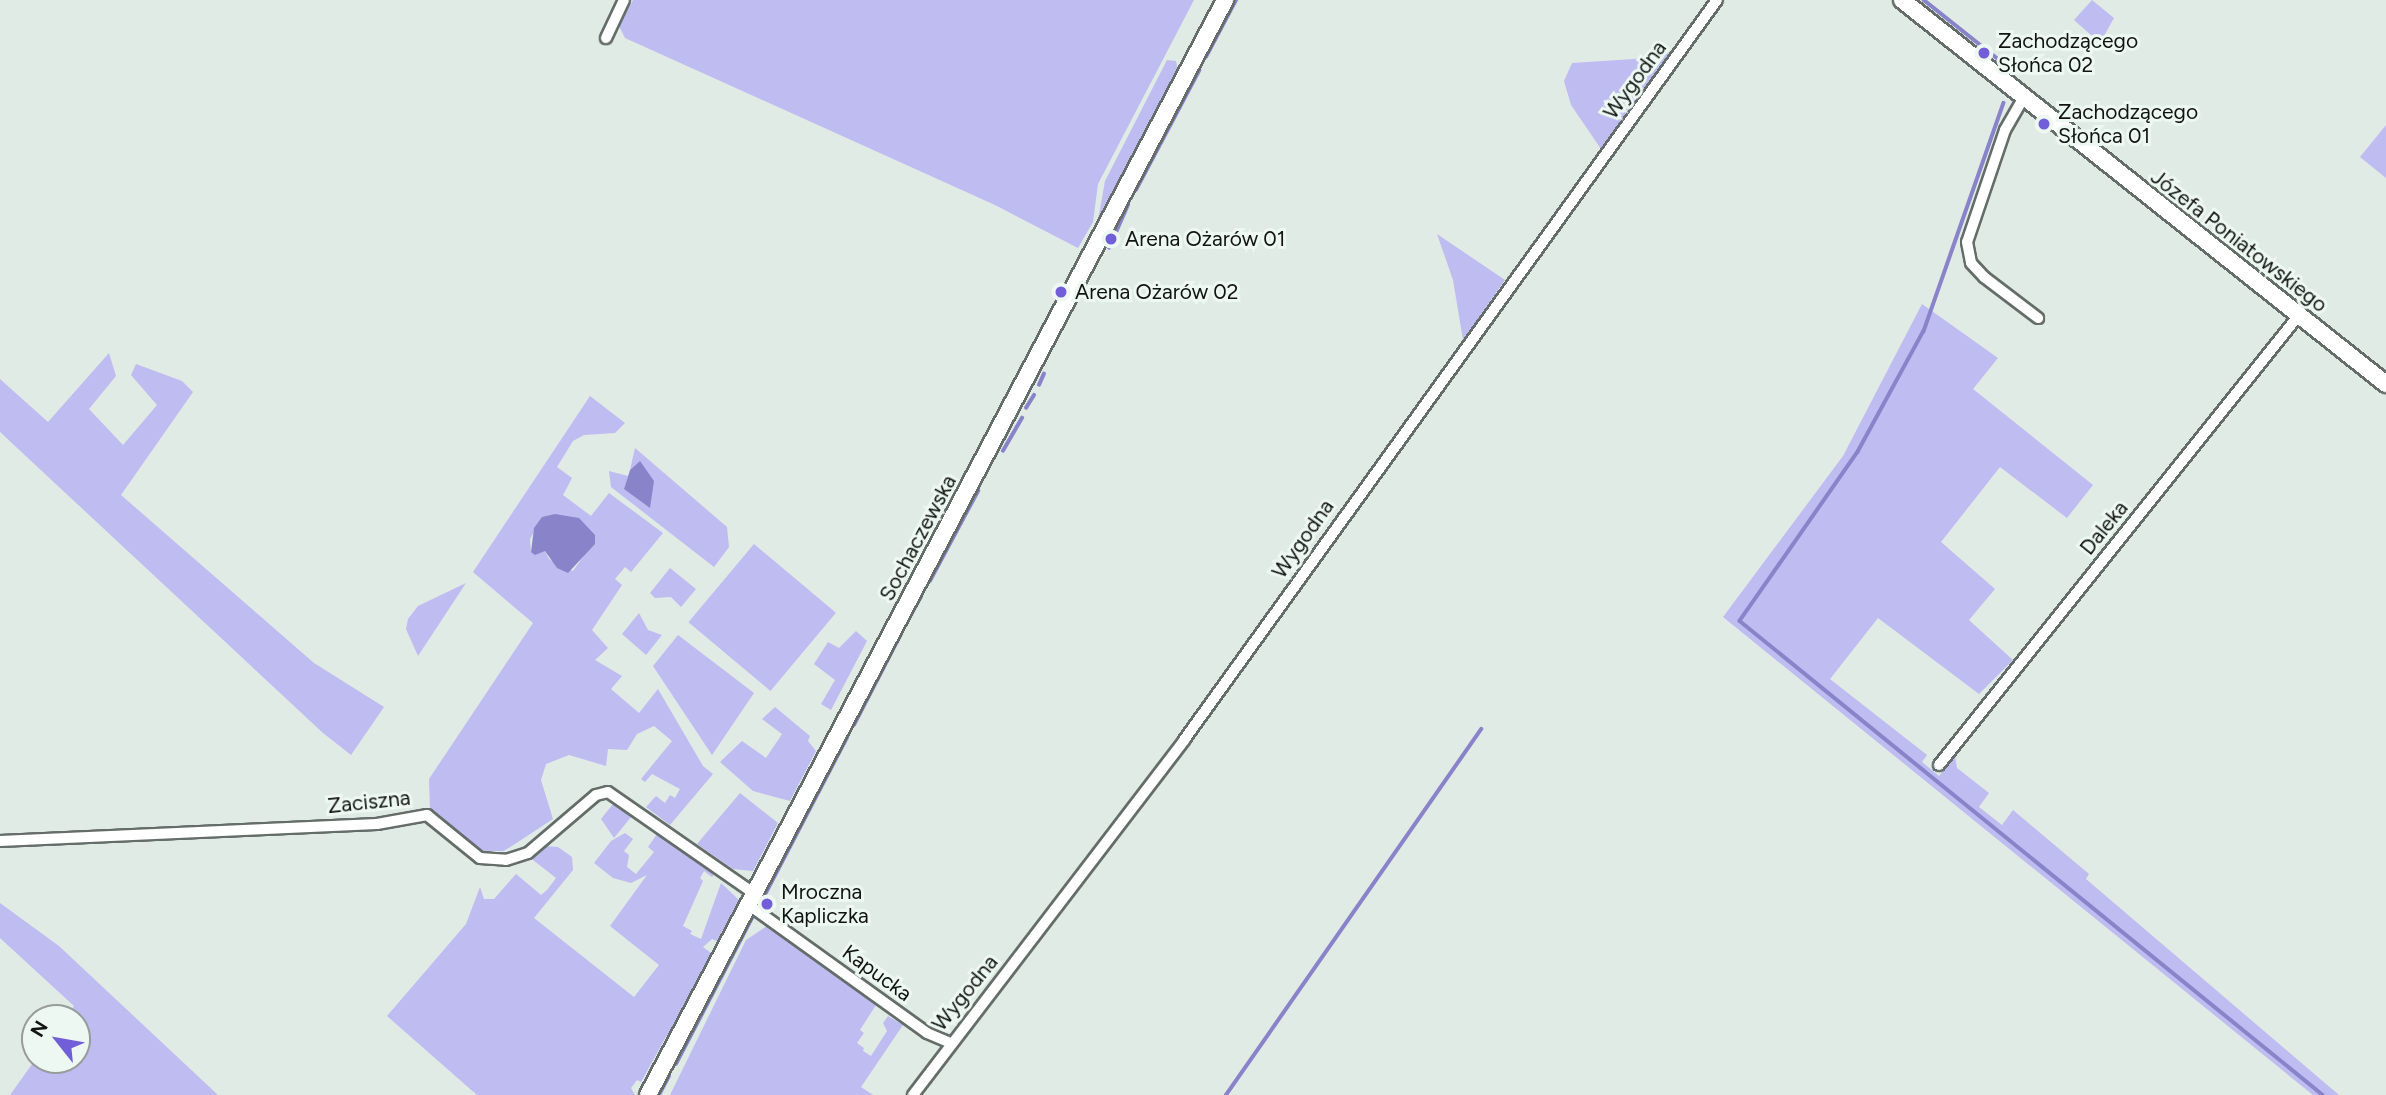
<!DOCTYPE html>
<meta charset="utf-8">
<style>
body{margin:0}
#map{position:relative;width:2386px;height:1095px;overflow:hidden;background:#e0ebe5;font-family:Figtree,sans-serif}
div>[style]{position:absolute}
.green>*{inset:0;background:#bebcf1;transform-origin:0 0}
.water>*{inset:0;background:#8984ca}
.stream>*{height:3.5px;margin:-1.75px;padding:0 1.75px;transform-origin:1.75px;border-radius:1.75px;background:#8984ca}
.roads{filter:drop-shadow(2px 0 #646d69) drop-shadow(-2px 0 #646d69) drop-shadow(0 2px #646d69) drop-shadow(0 -2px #646d69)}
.street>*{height:10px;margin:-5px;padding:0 5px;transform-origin:5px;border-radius:5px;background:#fff}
.secondary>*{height:16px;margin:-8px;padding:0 8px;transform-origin:8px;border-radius:8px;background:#fff}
.dots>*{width:19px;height:19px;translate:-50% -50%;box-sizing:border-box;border:4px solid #eef8f2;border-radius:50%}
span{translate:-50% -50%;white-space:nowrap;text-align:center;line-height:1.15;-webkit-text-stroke:6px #eef8f2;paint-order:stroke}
.poi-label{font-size:21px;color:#111413}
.left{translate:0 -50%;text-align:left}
.street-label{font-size:21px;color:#111413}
.north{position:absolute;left:21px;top:1004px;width:70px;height:70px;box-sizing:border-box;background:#eef8f2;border:2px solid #969d99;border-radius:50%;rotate:301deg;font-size:19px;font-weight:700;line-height:28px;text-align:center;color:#111413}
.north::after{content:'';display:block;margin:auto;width:24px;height:32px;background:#735ed9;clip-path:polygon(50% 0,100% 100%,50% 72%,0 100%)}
</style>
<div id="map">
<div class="green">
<div style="clip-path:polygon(633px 0,1194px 0,1098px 184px,1093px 222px,1078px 248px,995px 205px,625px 38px,619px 26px)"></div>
<div style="clip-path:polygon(2092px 0,2114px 18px,2100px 43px,2074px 20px)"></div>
<div style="clip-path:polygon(1672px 52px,1601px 149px,1571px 105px,1564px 81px,1572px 63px,1649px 58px)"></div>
<div style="clip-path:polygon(1167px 60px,1176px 61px,1179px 77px,1096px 231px,1105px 181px)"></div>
<div style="clip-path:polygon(2386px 125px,2386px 178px,2360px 157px)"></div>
<div style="clip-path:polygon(1437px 234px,1505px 280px,1463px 340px,1453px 280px)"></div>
<div style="clip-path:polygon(1922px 304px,1998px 358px,1973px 389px,2093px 485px,2067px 518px,2000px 467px,1941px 542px,1995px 589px,1969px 620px,2013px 660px,1979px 694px,1878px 618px,1830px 679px,1927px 755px,1922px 762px,1939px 776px,1955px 756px,1957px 768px,1989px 793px,1979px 807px,2002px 825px,2013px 810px,2089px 874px,2086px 879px,2339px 1095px,2313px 1095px,1723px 617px,1843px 456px)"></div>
<div style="clip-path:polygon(109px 353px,116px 376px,89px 409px,123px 445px,157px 405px,131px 375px,136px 364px,182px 381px,193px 392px,121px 495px,314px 663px,384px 707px,351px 755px,323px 733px,0 432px,0 379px,48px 422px)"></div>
<div style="clip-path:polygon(evenodd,590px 396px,625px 423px,615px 433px,584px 435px,573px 441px,557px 467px,572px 478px,563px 495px,591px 516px,609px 493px,663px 533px,631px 572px,625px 567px,615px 579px,622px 585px,592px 630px,608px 648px,595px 660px,622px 676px,611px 689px,639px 713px,658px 689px,703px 766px,713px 774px,670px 825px,646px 807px,656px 796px,665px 803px,670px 795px,675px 798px,680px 789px,652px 774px,645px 782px,641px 779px,672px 741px,654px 726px,637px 734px,627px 750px,608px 749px,606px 766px,569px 755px,546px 764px,541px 780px,553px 819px,504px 851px,482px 851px,430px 810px,429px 779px,533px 623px,473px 572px,590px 396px,542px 517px,585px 554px,573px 571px,549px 559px,545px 551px,531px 552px,530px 539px,542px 517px)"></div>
<div style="clip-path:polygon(635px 448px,727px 527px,729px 547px,714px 567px,611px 487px,609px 471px,628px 476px,624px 489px,640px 461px,630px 470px)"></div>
<div style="left:754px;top:544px;width:107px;height:102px;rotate:40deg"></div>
<div style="clip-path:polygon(670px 568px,696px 589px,681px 607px,671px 597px,655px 598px,650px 593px)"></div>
<div style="clip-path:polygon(466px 583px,418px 656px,406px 629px,408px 619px,418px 606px)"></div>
<div style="clip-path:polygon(639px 613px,648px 630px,662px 635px,646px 655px,622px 634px)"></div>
<div style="clip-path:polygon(856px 631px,867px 641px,831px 710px,821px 704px,835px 680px,814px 664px,828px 642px,839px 648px)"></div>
<div style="clip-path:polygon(678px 635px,754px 693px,712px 755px,653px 666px)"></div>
<div style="clip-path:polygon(775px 707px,810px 736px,808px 741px,816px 751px,790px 801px,753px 791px,720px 762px,742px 741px,766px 758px,782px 734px,762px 719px)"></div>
<div style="clip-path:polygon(740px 793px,778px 823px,753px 871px,733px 869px,697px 844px)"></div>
<div style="clip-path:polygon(613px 804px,631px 817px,614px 838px,601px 819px)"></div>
<div style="clip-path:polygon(625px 833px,633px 839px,624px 851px,629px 855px,627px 867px,636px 874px,654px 852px,648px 847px,657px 834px,715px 874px,712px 877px,704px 871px,700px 878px,703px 881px,683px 926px,692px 931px,690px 934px,701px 939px,721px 883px,739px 900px,717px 941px,712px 939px,703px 947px,715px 956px,673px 1038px,667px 1035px,641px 1082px,637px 1080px,631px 1088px,635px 1095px,477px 1095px,387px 1016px,466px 924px,480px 887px,484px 899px,494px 899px,516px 874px,541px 895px,547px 890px,556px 878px,533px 860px,533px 855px,545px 846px,558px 847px,572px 857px,573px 870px,534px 918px,634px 997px,659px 965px,610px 926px,647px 875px,631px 883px,613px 878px,594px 863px,611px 841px)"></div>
<div style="clip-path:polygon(0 903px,59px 946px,218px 1095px,10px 1095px,35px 1060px,77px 1060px,77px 1018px,66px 1018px,74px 1006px,0 938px)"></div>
<div style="clip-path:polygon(770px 924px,876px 1005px,860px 1030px,864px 1033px,857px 1043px,864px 1048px,863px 1051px,871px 1056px,887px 1031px,883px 1023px,888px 1016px,903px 1025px,861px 1087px,873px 1095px,670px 1095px,746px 940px)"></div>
</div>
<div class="water">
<div style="clip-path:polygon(640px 461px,654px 481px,650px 508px,624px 489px,630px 470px)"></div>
<div style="clip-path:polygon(555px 514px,579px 518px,595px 535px,595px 544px,568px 573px,557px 568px,545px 551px,535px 555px,531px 552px,534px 528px,542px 517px)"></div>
</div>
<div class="stream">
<div style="left:1924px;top:0;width:106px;rotate:38.5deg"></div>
<div style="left:1206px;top:57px;width:64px;rotate:-62.2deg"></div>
<div style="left:2004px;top:103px;width:242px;rotate:109.3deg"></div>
<div style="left:1924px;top:331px;width:138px;rotate:118.6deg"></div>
<div style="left:1858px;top:452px;width:206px;rotate:124.9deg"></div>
<div style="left:1740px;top:621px;width:751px;rotate:39.11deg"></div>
<div style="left:1136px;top:190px;width:135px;rotate:-62.1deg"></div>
<div style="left:1109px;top:248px;width:47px;rotate:-66.2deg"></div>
<div style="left:1039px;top:385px;width:12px;rotate:-66deg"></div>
<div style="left:1026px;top:408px;width:15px;rotate:-58deg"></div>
<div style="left:1003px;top:451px;width:38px;rotate:-60deg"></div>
<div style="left:930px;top:581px;width:102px;rotate:-61.9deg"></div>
<div style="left:907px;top:622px;width:29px;rotate:-61deg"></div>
<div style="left:854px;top:725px;width:102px;rotate:-62.7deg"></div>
<div style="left:759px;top:906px;width:190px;rotate:-62.4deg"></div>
<div style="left:676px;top:1064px;width:169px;rotate:-62.5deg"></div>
<div style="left:659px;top:1095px;width:21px;rotate:-62deg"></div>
<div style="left:1226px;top:1095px;width:446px;rotate:-55.1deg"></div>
</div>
<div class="roads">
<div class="street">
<div style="left:606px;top:38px;width:42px;rotate:-64.7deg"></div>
<div style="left:2024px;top:97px;width:38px;rotate:120deg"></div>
<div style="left:2005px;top:130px;width:118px;rotate:108.7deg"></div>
<div style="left:1967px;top:242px;width:21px;rotate:79deg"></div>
<div style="left:1971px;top:263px;width:19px;rotate:47deg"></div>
<div style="left:1984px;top:277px;width:68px;rotate:37.2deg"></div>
<div style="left:1939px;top:765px;width:576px;rotate:-51.34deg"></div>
<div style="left:0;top:841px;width:377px;rotate:-2.6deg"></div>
<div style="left:377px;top:824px;width:51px;rotate:-10.2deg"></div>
<div style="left:427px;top:815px;width:68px;rotate:39.1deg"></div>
<div style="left:480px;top:858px;width:26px;rotate:4deg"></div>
<div style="left:506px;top:860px;width:23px;rotate:-18deg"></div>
<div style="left:528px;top:853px;width:89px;rotate:-40.5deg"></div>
<div style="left:596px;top:795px;width:12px;rotate:-14deg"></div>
<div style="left:608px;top:792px;width:179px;rotate:34.8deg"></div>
<div style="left:749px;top:905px;width:219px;rotate:35.7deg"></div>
<div style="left:927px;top:1033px;width:25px;rotate:23deg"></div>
<div style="left:913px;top:1095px;width:447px;rotate:-52.6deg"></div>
<div style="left:1184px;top:740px;width:912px;rotate:-54.24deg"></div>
</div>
<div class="secondary">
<div style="left:1902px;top:0;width:618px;rotate:38.43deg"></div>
<div style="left:648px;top:1095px;width:1238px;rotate:-62.21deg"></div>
</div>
</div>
<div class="dots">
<div style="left:1984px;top:53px;background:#735ed9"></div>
<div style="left:2044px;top:124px;background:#735ed9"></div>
<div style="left:1111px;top:239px;background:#735ed9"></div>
<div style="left:1061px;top:292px;background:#735ed9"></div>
<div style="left:767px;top:904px;background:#735ed9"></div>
</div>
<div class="poi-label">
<span class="left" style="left:1998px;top:53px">Zachodzącego<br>Słońca 02</span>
<span class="left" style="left:2058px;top:124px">Zachodzącego<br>Słońca 01</span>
<span class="left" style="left:1125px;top:239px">Arena Ożarów 01</span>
<span class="left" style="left:1075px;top:292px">Arena Ożarów 02</span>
<span class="left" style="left:781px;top:904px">Mroczna<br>Kapliczka</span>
</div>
<div class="street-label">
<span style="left:1635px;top:80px;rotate:-54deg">Wygodna</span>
<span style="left:2239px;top:241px;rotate:38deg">Józefa Poniatowskiego</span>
<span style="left:2104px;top:528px;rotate:-51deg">Daleka</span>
<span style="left:918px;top:538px;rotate:-62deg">Sochaczewska</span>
<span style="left:1303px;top:539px;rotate:-55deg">Wygodna</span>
<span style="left:369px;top:802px;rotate:-6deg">Zaciszna</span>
<span style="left:877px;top:973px;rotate:36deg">Kapucka</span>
<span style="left:965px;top:993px;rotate:-51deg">Wygodna</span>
</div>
<div class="north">N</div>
</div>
